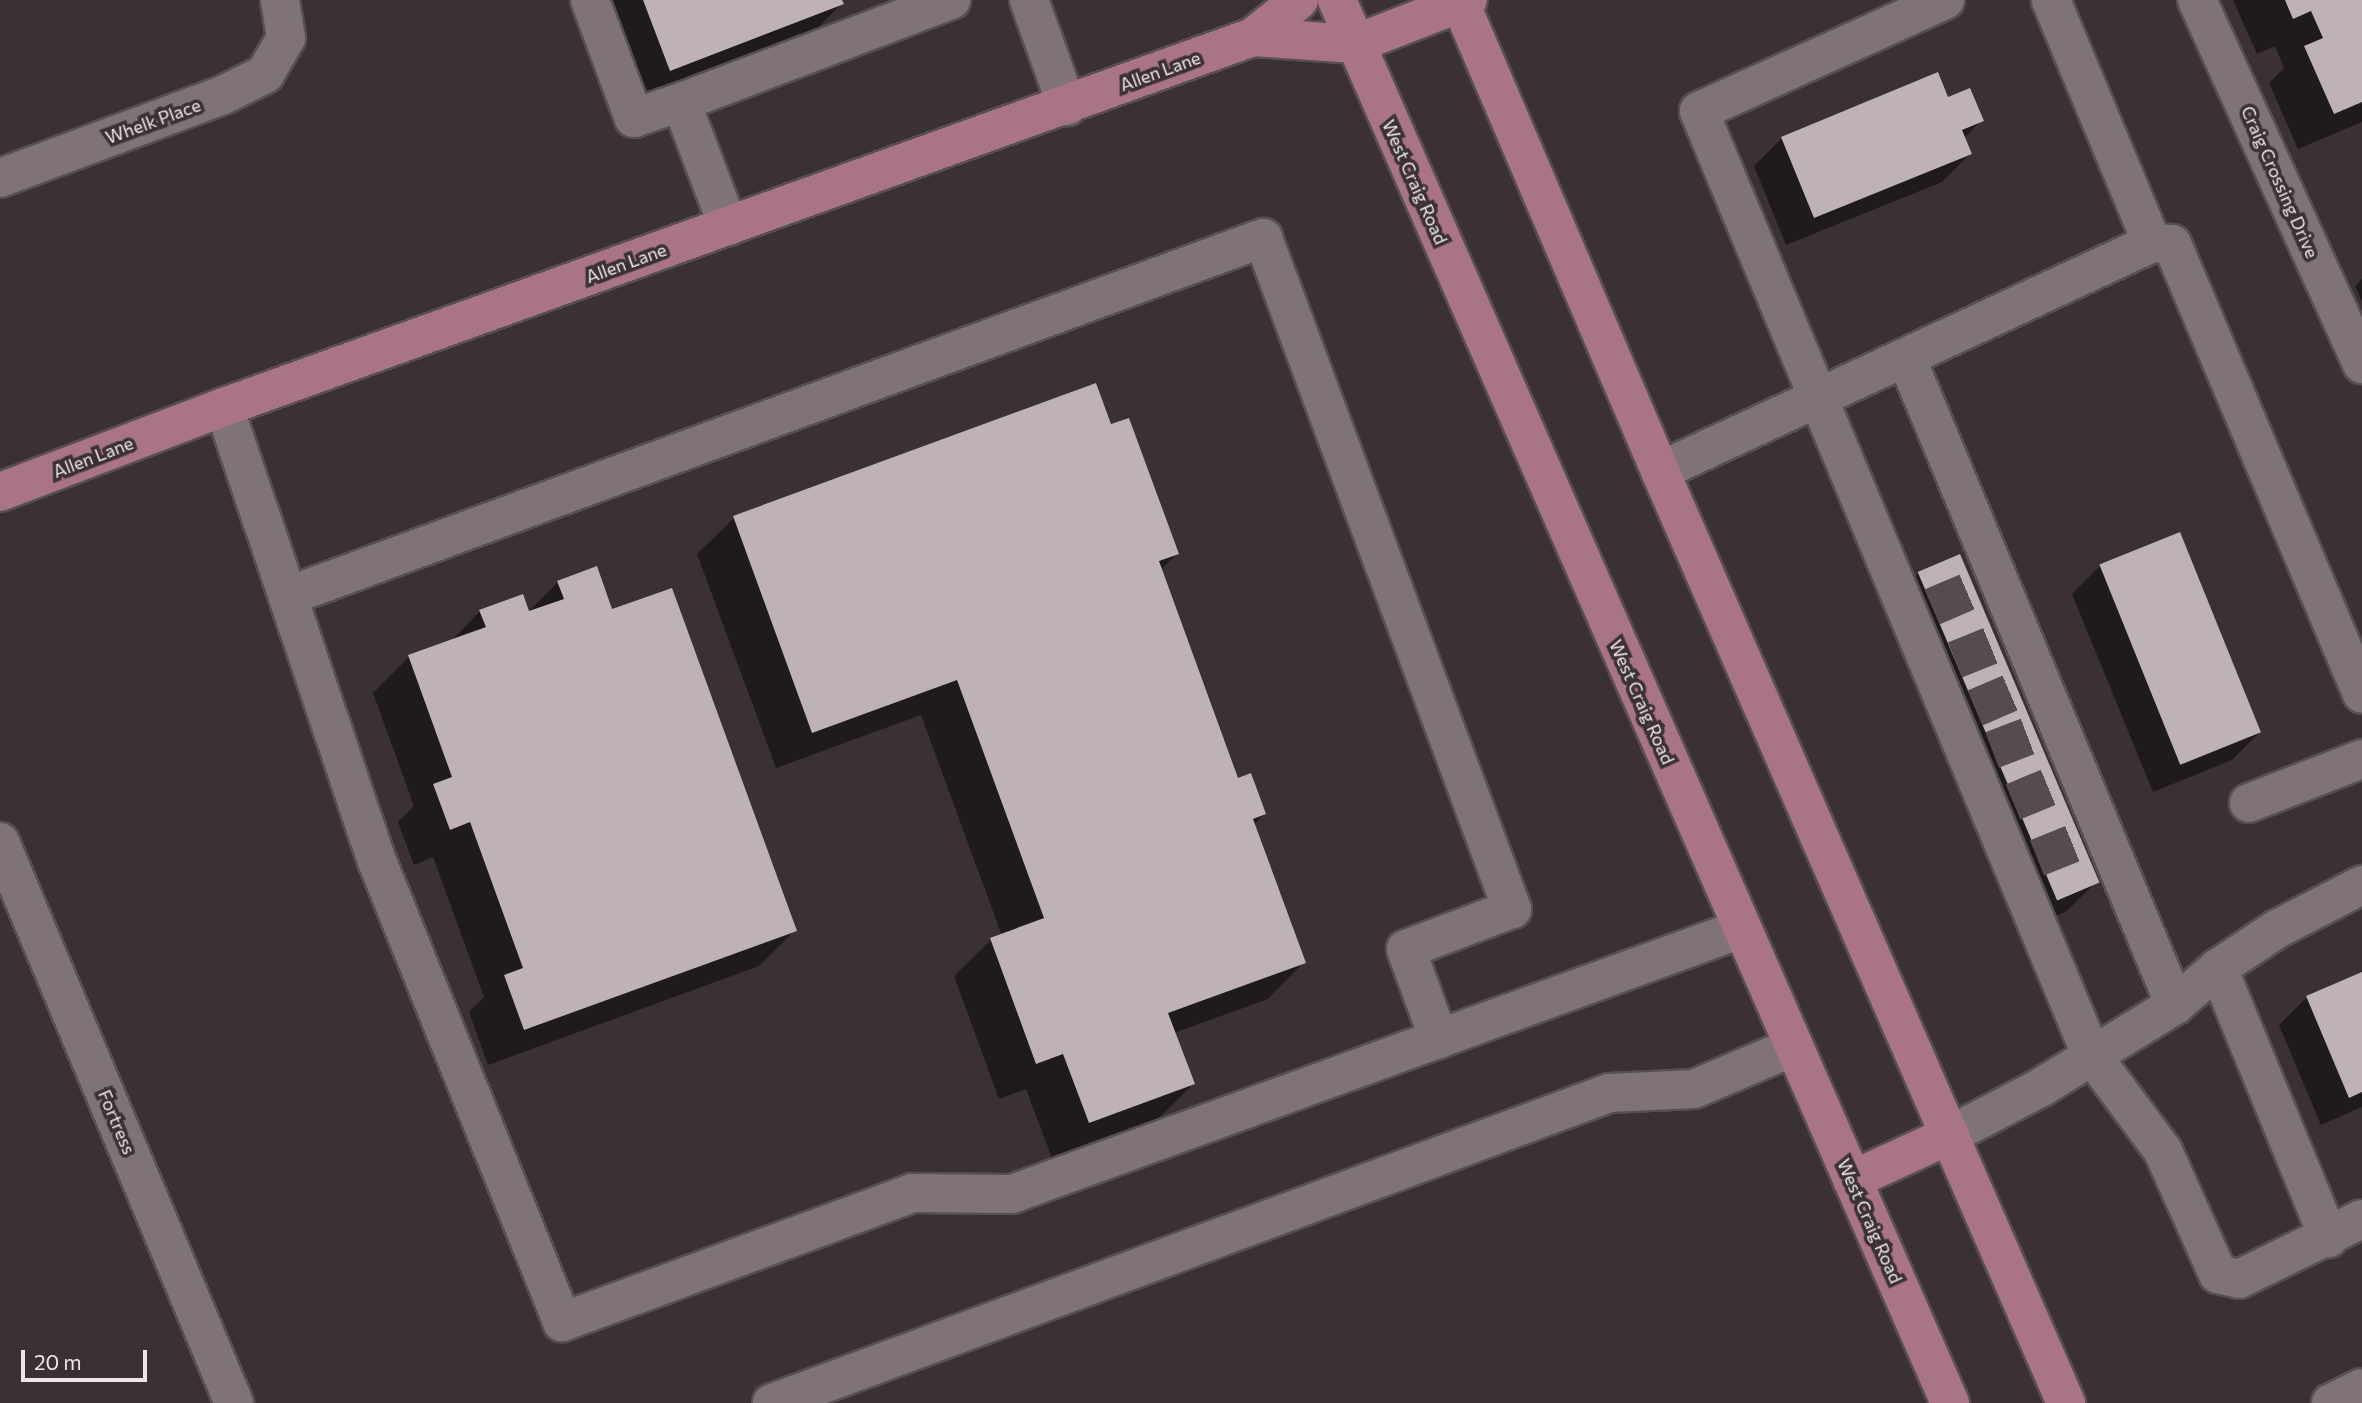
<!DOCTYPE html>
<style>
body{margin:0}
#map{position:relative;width:2362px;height:1403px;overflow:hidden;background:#3b3134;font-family:Commissioner,sans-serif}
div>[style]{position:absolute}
.shadow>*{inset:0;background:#0007}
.building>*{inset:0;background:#beb2b5;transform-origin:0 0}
.minor-tunnel>*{height:38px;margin-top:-19px;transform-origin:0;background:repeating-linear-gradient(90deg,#564c4f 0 38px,transparent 0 57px)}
.roads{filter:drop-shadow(2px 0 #574f51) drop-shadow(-2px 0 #574f51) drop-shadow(0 2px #574f51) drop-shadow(0 -2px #574f51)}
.minor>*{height:38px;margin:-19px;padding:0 19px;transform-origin:19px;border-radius:19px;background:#7f7377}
.major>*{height:38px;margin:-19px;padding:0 19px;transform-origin:19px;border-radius:19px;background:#a97487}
span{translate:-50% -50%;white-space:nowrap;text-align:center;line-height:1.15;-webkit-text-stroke:7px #3b3134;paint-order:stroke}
.street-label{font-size:18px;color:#ede7e9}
.scale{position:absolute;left:21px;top:1350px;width:126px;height:32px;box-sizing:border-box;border:4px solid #ede7e9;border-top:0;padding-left:9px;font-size:21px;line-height:24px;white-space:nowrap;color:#ede7e9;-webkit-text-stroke:5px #3b3134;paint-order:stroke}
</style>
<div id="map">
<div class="shadow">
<div style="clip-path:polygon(605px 0,840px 0,842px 3px,814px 32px,642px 97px)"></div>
<div style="clip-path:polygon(2233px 0,2362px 0,2362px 122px,2298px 149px,2269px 83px,2284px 68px,2275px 46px,2257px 54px)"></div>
<div style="clip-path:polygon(1982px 120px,1963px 139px,1970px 154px,1942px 182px,1786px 245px,1754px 166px,1782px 138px)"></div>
<div style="clip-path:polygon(2362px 279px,2362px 302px,2355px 286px)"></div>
<div style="clip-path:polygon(1095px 385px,1110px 427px,1177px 554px,1160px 570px,1237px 781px,1264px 814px,1254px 825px,1304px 962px,1268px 999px,1174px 1033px,1193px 1084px,1157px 1120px,1052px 1158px,1026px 1089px,999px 1099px,954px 976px,991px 940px,1002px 936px,921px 715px,776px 768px,697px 554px,734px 518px)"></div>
<div style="clip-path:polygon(2100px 566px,2260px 732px,2232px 760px,2153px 792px,2072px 594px)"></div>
<div style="clip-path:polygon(1919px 573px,2095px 883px,2067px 911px,2027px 928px,1891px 601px)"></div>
<div style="clip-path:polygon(558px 582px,611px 611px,795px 930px,759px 966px,488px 1065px,469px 1012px,484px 997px,433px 857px,414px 865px,398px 822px,414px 806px,373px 693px,409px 657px,450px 642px,480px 611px,528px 612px)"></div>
<div style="clip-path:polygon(2362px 974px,2362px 1107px,2321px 1125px,2279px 1025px,2307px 997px)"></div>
</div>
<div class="building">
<div style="clip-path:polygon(643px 0,842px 0,844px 4px,670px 71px)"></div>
<div style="clip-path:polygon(2285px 0,2362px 0,2362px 102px,2334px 114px,2304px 46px,2323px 38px,2311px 11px,2293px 19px)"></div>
<div style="clip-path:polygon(1938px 72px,1948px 97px,1970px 88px,1984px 121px,1962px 130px,1972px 154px,1814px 218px,1781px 137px)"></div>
<div style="clip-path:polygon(1096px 383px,1111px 424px,1129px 418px,1179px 554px,1159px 561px,1238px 778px,1251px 773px,1266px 814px,1253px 819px,1306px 963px,1168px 1013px,1195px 1084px,1089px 1123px,1063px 1054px,1036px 1064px,990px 938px,1044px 918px,957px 680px,812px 733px,733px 516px)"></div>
<div style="left:2180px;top:532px;width:216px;height:87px;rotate:68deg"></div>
<div style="left:1960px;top:554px;width:357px;height:46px;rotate:67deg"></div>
<div style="clip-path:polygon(597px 566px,612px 609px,672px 588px,797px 931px,524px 1030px,504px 975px,523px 968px,470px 822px,450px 830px,433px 784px,452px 777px,408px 655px,486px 627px,479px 610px,523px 594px,529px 611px,564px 599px,557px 581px)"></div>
<div style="clip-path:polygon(2362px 972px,2362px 1092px,2349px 1098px,2306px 996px)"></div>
</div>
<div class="minor-tunnel">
<div style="left:1932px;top:607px;width:46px;rotate:-23.2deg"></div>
<div style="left:1955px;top:660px;width:45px;rotate:-22deg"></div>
<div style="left:1975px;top:708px;width:46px;rotate:-23.2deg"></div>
<div style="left:1992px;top:750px;width:45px;rotate:-20.9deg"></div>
<div style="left:2013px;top:802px;width:47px;rotate:-22.7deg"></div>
<div style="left:2037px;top:858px;width:45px;rotate:-22deg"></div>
</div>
<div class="roads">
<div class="minor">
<div style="left:590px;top:0;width:126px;rotate:69.6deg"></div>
<div style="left:634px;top:118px;width:50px;rotate:-18.8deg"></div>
<div style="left:681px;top:102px;width:133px;rotate:69.2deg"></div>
<div style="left:1029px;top:0;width:113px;rotate:70.3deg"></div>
<div style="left:1945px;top:0;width:270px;rotate:155.7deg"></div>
<div style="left:1699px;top:111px;width:1021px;rotate:67.43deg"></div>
<div style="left:2091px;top:1054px;width:121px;rotate:53.4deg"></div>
<div style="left:2163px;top:1151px;width:135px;rotate:65.9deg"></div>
<div style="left:2218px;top:1274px;width:22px;rotate:13deg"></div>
<div style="left:2239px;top:1279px;width:137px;rotate:-26deg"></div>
<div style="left:2197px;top:0;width:400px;rotate:65.6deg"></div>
<div style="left:681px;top:102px;width:289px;rotate:-20.7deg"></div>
<div style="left:0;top:178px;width:238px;rotate:-20.4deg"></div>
<div style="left:223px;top:95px;width:47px;rotate:-26.6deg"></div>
<div style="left:265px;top:74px;width:42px;rotate:-59.7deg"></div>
<div style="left:286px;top:38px;width:38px;rotate:-99deg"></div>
<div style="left:2152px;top:243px;width:20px;rotate:3deg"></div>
<div style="left:2172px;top:244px;width:488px;rotate:67.1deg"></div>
<div style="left:1906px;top:357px;width:702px;rotate:67.46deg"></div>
<div style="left:224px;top:407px;width:479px;rotate:71.4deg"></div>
<div style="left:377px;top:861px;width:497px;rotate:68.1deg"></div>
<div style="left:562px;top:1322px;width:373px;rotate:-20.2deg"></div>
<div style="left:912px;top:1193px;width:100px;rotate:0.6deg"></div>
<div style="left:1012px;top:1194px;width:776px;rotate:-19.98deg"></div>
<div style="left:1660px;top:471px;width:542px;rotate:-24.86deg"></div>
<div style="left:2152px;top:243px;width:263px;rotate:-112.6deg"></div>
<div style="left:288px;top:596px;width:1039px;rotate:-20.16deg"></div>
<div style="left:1263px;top:238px;width:716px;rotate:69.64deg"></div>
<div style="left:1512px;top:909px;width:113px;rotate:159.3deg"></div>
<div style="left:1406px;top:949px;width:96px;rotate:69.9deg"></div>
<div style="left:2249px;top:803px;width:121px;rotate:-21.3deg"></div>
<div style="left:0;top:842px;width:608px;rotate:67.36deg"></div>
<div style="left:2218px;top:968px;width:292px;rotate:67.7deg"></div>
<div style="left:1950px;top:1135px;width:102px;rotate:-27.6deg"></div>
<div style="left:2040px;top:1088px;width:158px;rotate:-31.6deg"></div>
<div style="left:2175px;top:1005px;width:57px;rotate:-40.7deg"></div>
<div style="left:2218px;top:968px;width:71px;rotate:-33.5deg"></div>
<div style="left:2277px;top:929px;width:96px;rotate:-27.4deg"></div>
<div style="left:772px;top:1403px;width:893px;rotate:-20.32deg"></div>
<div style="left:1609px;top:1093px;width:85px;rotate:-2.7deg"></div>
<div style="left:1694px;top:1089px;width:108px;rotate:-23deg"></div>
<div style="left:2331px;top:1403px;width:34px;rotate:-26deg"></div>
</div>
<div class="major">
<div style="left:1337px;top:0;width:1531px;rotate:66.4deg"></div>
<div style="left:1459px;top:0;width:512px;rotate:66.89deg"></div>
<div style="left:1660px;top:471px;width:1017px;rotate:66.46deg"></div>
<div style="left:1253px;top:37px;width:102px;rotate:3.9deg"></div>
<div style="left:1355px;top:44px;width:121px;rotate:-21.3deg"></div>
<div style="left:0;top:492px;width:240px;rotate:-20.8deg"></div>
<div style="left:224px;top:407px;width:1093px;rotate:-19.78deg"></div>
<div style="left:1253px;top:37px;width:59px;rotate:-38.8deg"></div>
<div style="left:1852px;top:1180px;width:108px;rotate:-24.7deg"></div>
</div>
</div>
<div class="street-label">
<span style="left:1160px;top:71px;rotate:-20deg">Allen Lane</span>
<span style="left:153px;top:121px;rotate:-20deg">Whelk Place</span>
<span style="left:1415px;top:182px;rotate:66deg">West Craig Road</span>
<span style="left:2280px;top:182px;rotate:66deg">Craig Crossing Drive</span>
<span style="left:626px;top:263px;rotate:-20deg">Allen Lane</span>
<span style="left:93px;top:457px;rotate:-21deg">Allen Lane</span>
<span style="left:1642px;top:702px;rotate:66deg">West Craig Road</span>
<span style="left:117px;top:1122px;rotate:67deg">Fortress</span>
<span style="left:1870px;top:1221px;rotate:66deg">West Craig Road</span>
</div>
<div class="scale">20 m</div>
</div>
